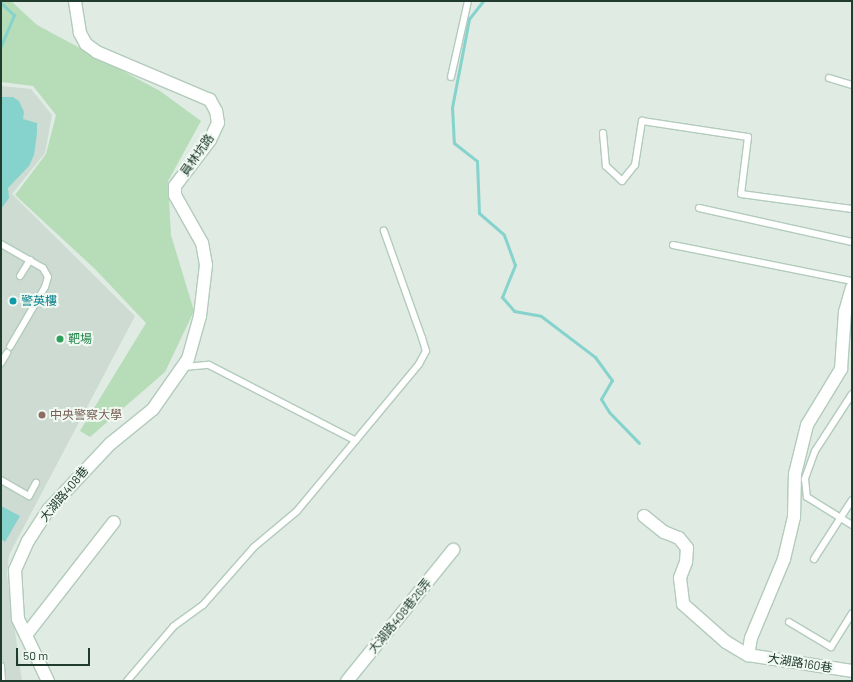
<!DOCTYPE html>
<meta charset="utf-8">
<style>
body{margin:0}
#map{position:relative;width:853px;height:682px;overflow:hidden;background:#dfebe3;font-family:Barlow,"Noto Sans TC",sans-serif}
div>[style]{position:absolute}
.built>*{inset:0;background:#cddbd2}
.green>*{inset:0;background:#b7ddb8}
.water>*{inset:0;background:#85d3cc}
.stream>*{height:3px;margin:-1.5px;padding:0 1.5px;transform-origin:1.5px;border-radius:1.5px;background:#85d3cc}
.roads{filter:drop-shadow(1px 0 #b2cbbc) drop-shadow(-1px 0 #b2cbbc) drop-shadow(0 1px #b2cbbc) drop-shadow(0 -1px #b2cbbc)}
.lane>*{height:6px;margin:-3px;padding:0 3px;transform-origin:3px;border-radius:3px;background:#fff}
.street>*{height:12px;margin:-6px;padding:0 6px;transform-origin:6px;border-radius:6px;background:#fff}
.secondary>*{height:12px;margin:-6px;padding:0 6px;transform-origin:6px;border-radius:6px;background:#fff}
.dots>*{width:11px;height:11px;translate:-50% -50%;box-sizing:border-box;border:2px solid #f0f8f2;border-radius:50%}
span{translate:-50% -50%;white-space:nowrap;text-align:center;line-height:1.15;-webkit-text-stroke:4px #f0f8f2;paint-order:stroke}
.street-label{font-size:12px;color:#203c2e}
.culture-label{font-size:12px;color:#0d838f}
.left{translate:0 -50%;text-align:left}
.leisure-label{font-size:12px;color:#27864d}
.education-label{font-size:12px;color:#785e54}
.frame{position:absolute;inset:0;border:2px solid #203c2e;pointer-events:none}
.scale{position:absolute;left:16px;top:648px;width:74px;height:18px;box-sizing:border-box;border:2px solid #203c2e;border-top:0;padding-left:5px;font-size:12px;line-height:14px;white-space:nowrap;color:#203c2e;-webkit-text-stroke:3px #f0f8f2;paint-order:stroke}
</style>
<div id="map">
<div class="built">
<div style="clip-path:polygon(1px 86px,31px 89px,52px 115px,45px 153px,12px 194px,135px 316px,9px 555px,7px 575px,22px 681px,1px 681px)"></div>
</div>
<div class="green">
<div style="clip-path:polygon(1px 1px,11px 1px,37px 25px,160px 91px,201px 121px,168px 181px,171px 235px,194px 311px,165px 372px,90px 437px,80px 431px,146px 323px,95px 269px,15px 195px,46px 154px,56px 115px,33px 86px,1px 82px)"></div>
</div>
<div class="water">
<div style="clip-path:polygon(1px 97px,13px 97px,19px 101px,24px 112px,23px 119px,37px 123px,37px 133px,34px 155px,29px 166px,8px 188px,9px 198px,1px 209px)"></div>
<div style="clip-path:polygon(1px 506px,20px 516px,5px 542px,1px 539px)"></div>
</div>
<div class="stream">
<div style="left:483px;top:1px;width:23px;rotate:128deg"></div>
<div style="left:469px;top:19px;width:90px;rotate:100.9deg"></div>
<div style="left:452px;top:107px;width:36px;rotate:87deg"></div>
<div style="left:454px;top:143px;width:29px;rotate:38deg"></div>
<div style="left:477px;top:161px;width:52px;rotate:87.8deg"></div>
<div style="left:479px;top:213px;width:33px;rotate:41deg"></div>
<div style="left:504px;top:235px;width:32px;rotate:70deg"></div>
<div style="left:515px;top:265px;width:35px;rotate:112deg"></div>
<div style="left:502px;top:297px;width:18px;rotate:49deg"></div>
<div style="left:514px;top:311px;width:27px;rotate:10deg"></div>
<div style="left:541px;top:316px;width:68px;rotate:37.2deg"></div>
<div style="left:595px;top:357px;width:29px;rotate:54deg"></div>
<div style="left:612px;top:380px;width:22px;rotate:120deg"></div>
<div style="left:601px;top:399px;width:15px;rotate:58deg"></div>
<div style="left:609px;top:412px;width:43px;rotate:45.9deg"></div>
<div style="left:1px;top:3px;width:18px;rotate:43deg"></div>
<div style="left:14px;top:15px;width:33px;rotate:113deg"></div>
</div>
<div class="roads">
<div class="lane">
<div style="left:451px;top:77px;width:78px;rotate:-77.4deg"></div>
<div style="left:829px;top:78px;width:24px;rotate:17deg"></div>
<div style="left:603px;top:133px;width:33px;rotate:85deg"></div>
<div style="left:606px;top:166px;width:22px;rotate:43deg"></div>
<div style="left:622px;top:181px;width:21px;rotate:-51deg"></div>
<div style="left:635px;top:165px;width:45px;rotate:-81deg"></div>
<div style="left:642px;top:121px;width:107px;rotate:8.6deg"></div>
<div style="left:748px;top:137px;width:57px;rotate:97deg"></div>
<div style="left:741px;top:194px;width:112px;rotate:7.7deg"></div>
<div style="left:699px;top:208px;width:157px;rotate:12.5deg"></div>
<div style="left:1px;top:244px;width:48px;rotate:29.7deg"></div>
<div style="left:43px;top:268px;width:10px;rotate:61deg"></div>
<div style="left:48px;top:277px;width:10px;rotate:107deg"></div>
<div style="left:45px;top:287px;width:69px;rotate:120.3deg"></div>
<div style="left:673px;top:245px;width:183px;rotate:11.4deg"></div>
<div style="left:20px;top:276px;width:19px;rotate:-58deg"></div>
<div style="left:1px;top:363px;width:12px;rotate:-59deg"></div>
<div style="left:184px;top:367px;width:25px;rotate:-5deg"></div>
<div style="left:209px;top:365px;width:165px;rotate:27.3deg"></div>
<div style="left:852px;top:394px;width:68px;rotate:123deg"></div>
<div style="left:815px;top:451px;width:30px;rotate:110deg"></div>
<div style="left:805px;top:479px;width:18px;rotate:84deg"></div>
<div style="left:807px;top:497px;width:53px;rotate:31.9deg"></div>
<div style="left:1px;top:480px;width:32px;rotate:30deg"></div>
<div style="left:29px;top:496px;width:15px;rotate:-62deg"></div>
<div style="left:814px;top:559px;width:70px;rotate:-57.2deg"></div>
<div style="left:789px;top:622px;width:49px;rotate:30.8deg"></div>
<div style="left:831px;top:647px;width:40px;rotate:-58deg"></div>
<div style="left:1px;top:666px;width:15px;rotate:86deg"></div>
<div style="left:127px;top:681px;width:72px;rotate:-49.5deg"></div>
<div style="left:174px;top:626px;width:36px;rotate:-36deg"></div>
<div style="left:203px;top:605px;width:77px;rotate:-48.7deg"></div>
<div style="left:254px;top:547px;width:56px;rotate:-39.9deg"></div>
<div style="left:297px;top:511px;width:191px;rotate:-50.3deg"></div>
<div style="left:419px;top:364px;width:15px;rotate:-62deg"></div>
<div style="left:426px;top:351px;width:14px;rotate:-107deg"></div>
<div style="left:422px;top:338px;width:114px;rotate:-109.6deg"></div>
</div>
<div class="street">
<div style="left:644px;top:516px;width:26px;rotate:39deg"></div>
<div style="left:664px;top:532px;width:16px;rotate:22deg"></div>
<div style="left:679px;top:538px;width:13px;rotate:51deg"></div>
<div style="left:687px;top:548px;width:14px;rotate:94deg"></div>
<div style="left:686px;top:562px;width:17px;rotate:111deg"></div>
<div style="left:680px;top:578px;width:26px;rotate:83deg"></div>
<div style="left:683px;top:604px;width:57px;rotate:41.5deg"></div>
<div style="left:726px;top:642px;width:26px;rotate:31deg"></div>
<div style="left:748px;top:655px;width:105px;rotate:8.7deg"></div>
<div style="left:26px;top:635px;width:143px;rotate:-52.1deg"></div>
<div style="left:748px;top:655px;width:17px;rotate:-80deg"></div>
<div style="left:751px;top:638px;width:86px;rotate:-67.3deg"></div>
<div style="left:784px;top:559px;width:43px;rotate:-76.6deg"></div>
<div style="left:794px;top:517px;width:43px;rotate:-88.7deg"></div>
<div style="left:795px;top:474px;width:50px;rotate:-76.2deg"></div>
<div style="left:807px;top:425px;width:66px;rotate:-58.7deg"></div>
<div style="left:841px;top:369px;width:57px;rotate:-86deg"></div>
<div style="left:845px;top:312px;width:25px;rotate:-74deg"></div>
<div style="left:347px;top:681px;width:169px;rotate:-51deg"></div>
</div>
<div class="secondary">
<div style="left:48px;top:681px;width:69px;rotate:-115.8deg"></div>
<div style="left:18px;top:619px;width:49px;rotate:-93.5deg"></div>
<div style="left:15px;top:570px;width:32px;rotate:-66deg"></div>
<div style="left:28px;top:541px;width:37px;rotate:-57deg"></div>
<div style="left:48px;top:510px;width:91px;rotate:-46.8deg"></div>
<div style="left:110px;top:444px;width:55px;rotate:-39.1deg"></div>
<div style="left:153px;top:409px;width:61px;rotate:-55deg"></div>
<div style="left:188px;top:359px;width:45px;rotate:-74.4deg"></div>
<div style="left:200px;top:316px;width:51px;rotate:-83.3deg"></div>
<div style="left:206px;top:265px;width:22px;rotate:-100deg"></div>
<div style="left:202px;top:243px;width:55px;rotate:-119.4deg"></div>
<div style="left:175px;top:195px;width:9px;rotate:-90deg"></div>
<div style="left:175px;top:186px;width:58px;rotate:-52.7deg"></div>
<div style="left:210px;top:140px;width:19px;rotate:-65deg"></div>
<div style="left:218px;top:123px;width:12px;rotate:-99deg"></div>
<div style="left:216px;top:111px;width:13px;rotate:-119deg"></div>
<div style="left:210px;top:100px;width:123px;rotate:-157deg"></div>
<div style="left:97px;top:52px;width:14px;rotate:-144deg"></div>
<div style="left:86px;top:44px;width:13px;rotate:-119deg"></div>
<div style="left:80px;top:33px;width:32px;rotate:-99deg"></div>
</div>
</div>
<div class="dots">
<div style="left:13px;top:301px;background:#0f9aa8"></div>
<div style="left:60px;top:339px;background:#2e9e5b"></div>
<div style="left:42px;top:415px;background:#8d6e63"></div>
</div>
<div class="street-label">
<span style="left:197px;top:155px;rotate:-55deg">員林坑路</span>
<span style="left:64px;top:494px;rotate:-50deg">大湖路408巷</span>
<span style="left:400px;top:616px;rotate:-51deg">大湖路408巷26弄</span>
<span style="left:800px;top:663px;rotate:9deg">大湖路160巷</span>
</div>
<div class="culture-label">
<span class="left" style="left:21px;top:301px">警英樓</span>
</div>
<div class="leisure-label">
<span class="left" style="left:68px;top:339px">靶場</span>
</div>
<div class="education-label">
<span class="left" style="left:50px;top:415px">中央警察大學</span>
</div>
<div class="frame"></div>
<div class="scale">50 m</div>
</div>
